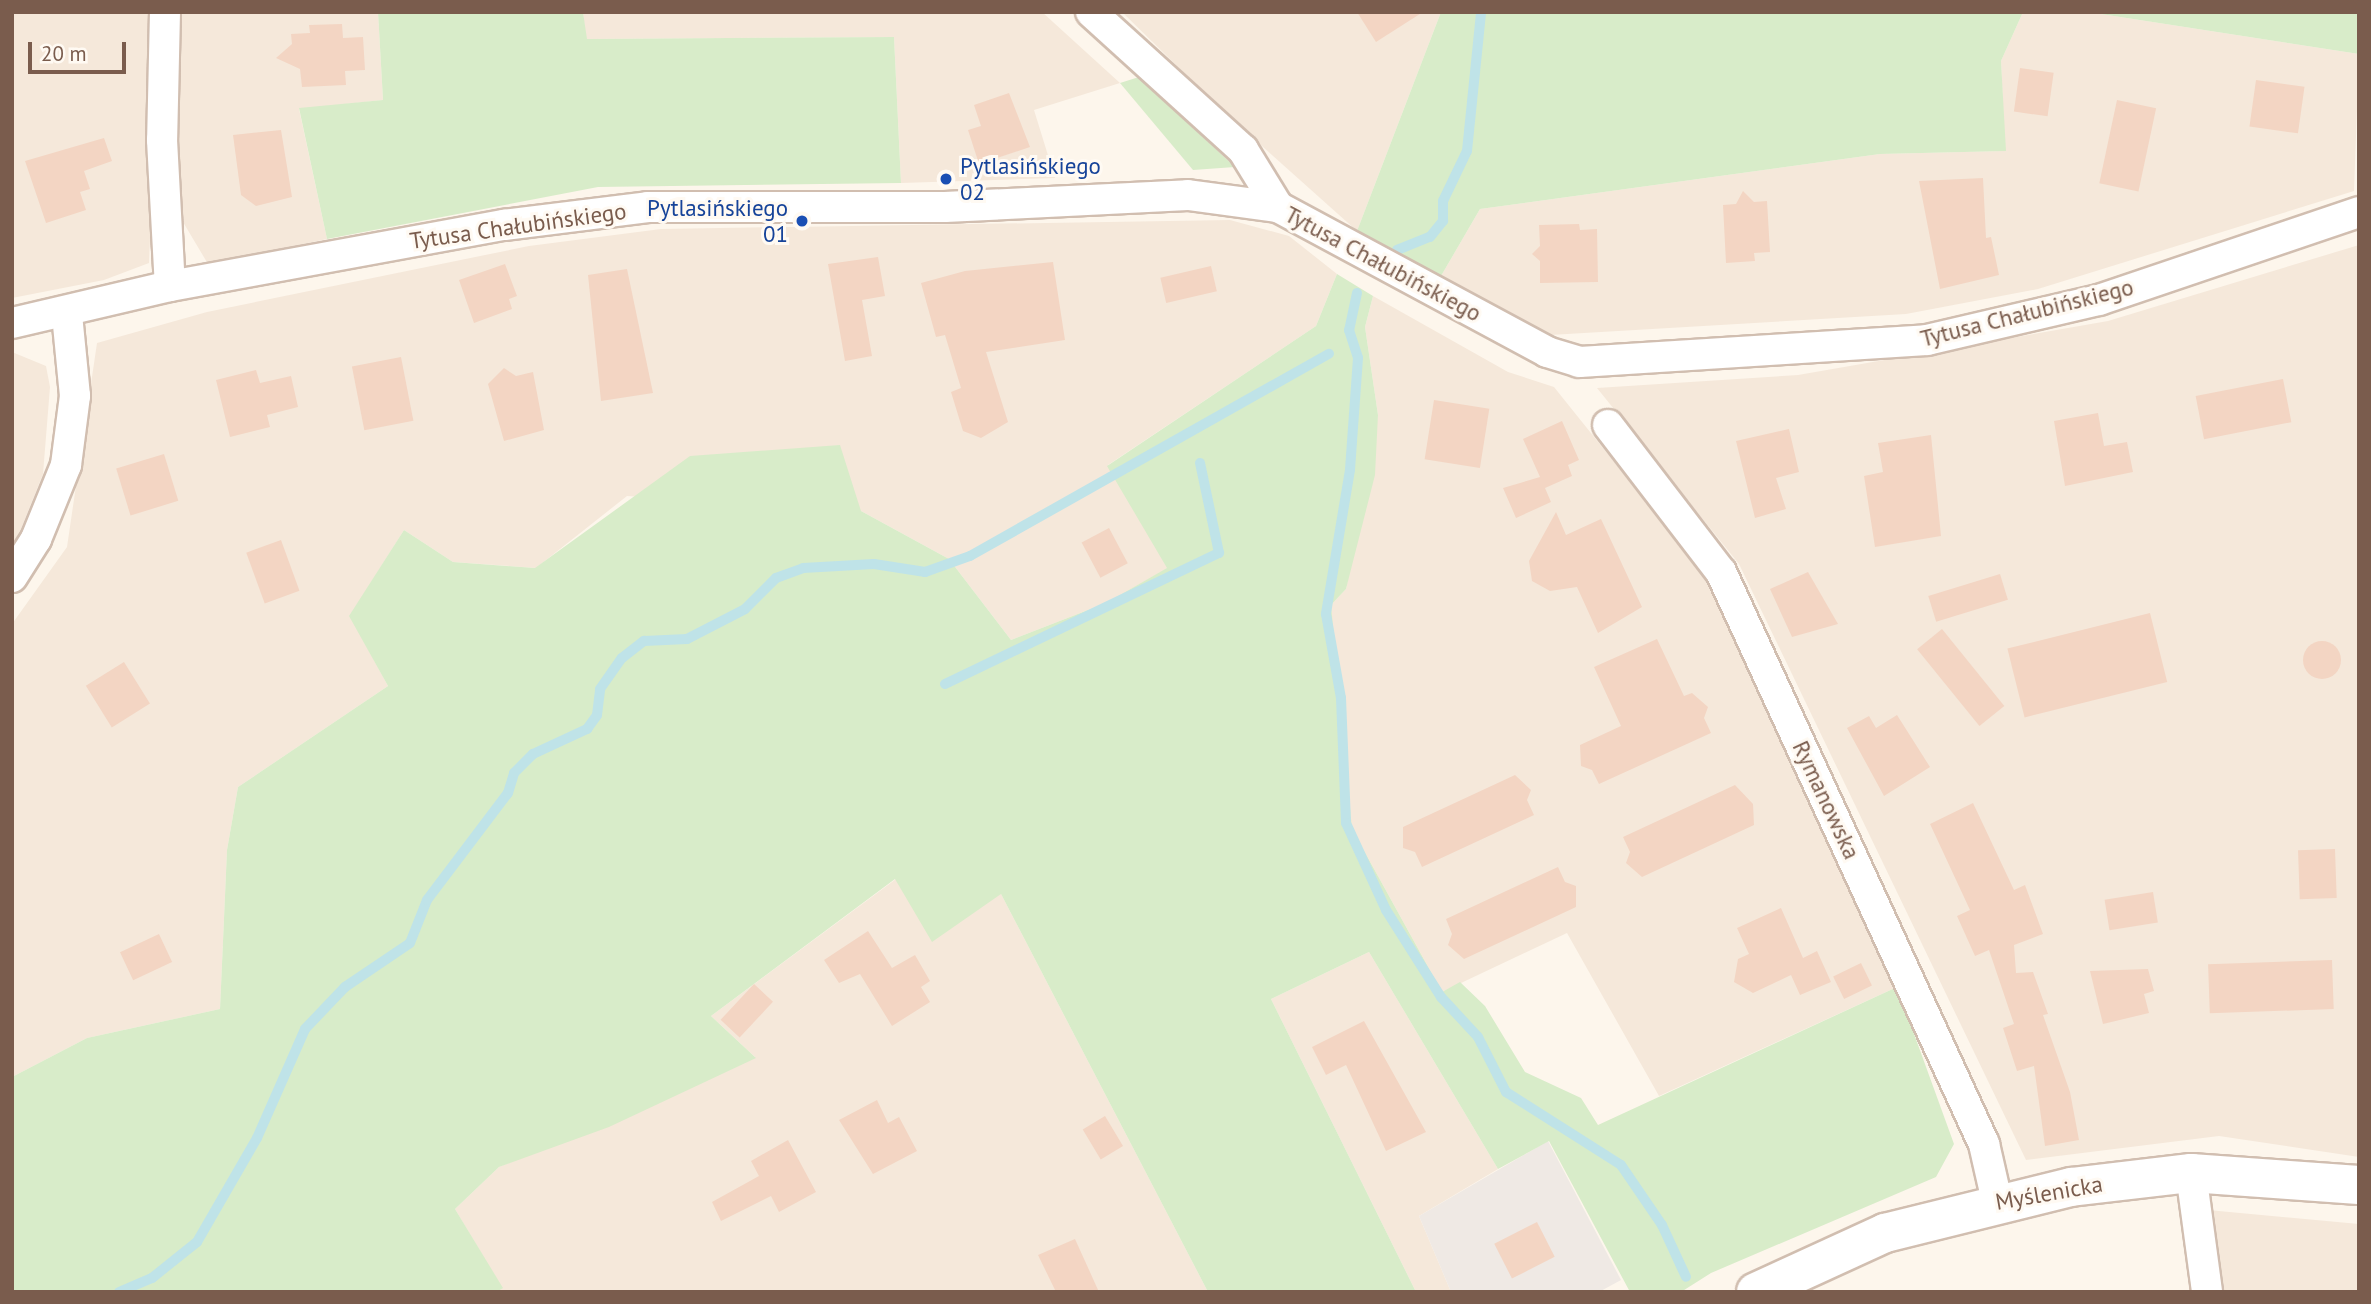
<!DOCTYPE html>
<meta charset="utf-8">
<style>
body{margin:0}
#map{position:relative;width:2371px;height:1304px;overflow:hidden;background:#fdf6ec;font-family:"PT Sans",sans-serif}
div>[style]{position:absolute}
.residential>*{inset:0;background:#f5e8da}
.industrial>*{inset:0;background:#efe9e4}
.green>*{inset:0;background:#d8ecc9}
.stream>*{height:10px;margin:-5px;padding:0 5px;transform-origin:5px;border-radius:5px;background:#bfe3e8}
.building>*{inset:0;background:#f3d5c3;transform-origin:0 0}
.round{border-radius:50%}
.roads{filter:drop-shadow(2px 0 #d1beb0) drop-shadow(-2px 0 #d1beb0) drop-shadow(0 2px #d1beb0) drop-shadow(0 -2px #d1beb0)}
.street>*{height:30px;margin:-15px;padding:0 15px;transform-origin:15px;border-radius:15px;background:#fff}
.secondary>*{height:38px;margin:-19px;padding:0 19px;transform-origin:19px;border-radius:19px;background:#fff}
.dots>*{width:19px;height:19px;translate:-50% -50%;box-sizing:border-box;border:4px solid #fffaf3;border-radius:50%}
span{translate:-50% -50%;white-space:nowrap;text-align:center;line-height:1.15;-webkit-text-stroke:6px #fffaf3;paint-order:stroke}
.transit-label{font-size:23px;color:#164399}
.left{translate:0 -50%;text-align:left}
.right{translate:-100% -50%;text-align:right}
.street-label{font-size:23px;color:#7a5c4d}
.frame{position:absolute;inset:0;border:14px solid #7a5c4d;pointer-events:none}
.scale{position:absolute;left:28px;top:42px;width:98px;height:32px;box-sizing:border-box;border:4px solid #7a5c4d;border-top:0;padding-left:9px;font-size:21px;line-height:24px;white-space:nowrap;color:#7a5c4d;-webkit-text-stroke:5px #fffaf3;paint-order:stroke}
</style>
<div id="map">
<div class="residential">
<div style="clip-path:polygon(12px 12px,159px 12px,149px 263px,104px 280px,12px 298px)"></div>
<div style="clip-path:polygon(180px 12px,378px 12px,383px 100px,299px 109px,327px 239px,208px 264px,183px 222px,171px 124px)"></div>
<div style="clip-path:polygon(583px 12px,1042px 12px,1120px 83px,1034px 110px,1055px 178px,901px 183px,894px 37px,586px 39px)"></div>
<div style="clip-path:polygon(1122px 12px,1441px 12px,1357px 231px,1224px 112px)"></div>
<div style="clip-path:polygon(2023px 12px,2088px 12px,2359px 54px,2354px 191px,2038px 289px,1906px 314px,1550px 335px,1441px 276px,1480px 209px,1880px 154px,2005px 151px,2001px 61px)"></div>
<div style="clip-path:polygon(1230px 220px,1289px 236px,1337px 274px,1316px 326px,1108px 465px,1168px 568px,1106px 603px,1011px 640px,949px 559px,861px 511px,627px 496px,536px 568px,453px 562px,404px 530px,350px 616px,388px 686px,238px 787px,227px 850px,220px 1009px,87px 1038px,12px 1077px,12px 624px,67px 547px,97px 343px,207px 312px,529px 246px,661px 229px)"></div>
<div style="clip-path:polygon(2359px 245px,2359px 1157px,2219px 1136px,2026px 1160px,1739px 564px,1597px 388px,1798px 375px,2108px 321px)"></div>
<div style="clip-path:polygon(1373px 296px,1508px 372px,1554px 387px,1708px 579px,1897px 987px,1659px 1096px,1567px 933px,1442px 992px,1352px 829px,1343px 765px,1331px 605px,1346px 589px,1378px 415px,1365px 327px)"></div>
<div style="clip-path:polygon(12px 352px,46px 366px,50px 387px,43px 474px,12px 551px)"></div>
<div style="clip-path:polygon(896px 879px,1001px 894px,1208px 1292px,497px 1292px,502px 1288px,455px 1209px,499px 1167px,755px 1057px,711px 1016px)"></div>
<div style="clip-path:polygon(1369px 952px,1498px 1169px,1419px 1216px,1451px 1292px,1416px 1292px,1271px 999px)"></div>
<div style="clip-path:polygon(2208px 1210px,2359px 1224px,2359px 1292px,2218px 1292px)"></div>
</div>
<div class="industrial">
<div style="clip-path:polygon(1548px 1141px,1621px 1280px,1599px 1292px,1451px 1292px,1419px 1216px)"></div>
</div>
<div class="green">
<div style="clip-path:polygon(378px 12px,583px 12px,587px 39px,894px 37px,901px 183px,598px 187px,327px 239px,299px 108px,383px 100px)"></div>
<div style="clip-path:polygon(1441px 12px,2023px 12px,2001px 61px,2006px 151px,1880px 154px,1480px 209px,1441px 276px,1357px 231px)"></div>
<div style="clip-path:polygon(2088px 12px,2359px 12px,2359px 54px)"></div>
<div style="clip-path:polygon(1139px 77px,1235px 167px,1193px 170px,1120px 83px)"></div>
<div style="clip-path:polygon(1337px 274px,1373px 296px,1365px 327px,1378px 415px,1375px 475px,1346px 589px,1331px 605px,1352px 829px,1442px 992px,1460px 982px,1485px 1006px,1525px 1072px,1581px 1098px,1598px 1125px,1897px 987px,1954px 1144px,1936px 1177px,1711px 1273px,1681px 1292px,1630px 1292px,1549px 1141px,1498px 1169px,1369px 952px,1271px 999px,1416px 1292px,1208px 1292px,1001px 894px,932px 942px,895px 879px,711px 1016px,756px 1058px,609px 1127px,499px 1167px,455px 1209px,503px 1288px,497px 1292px,12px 1292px,12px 1077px,87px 1038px,220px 1009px,227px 850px,238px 787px,388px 686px,349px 616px,404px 530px,453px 562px,535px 568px,690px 456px,840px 445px,861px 511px,949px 559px,1011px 640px,1106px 603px,1167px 568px,1107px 466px,1316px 326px)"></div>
</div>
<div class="stream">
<div style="left:1397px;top:250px;width:35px;rotate:-22deg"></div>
<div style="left:1430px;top:237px;width:21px;rotate:-51deg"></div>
<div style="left:1443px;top:221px;width:20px;rotate:-90deg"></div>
<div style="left:1443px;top:201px;width:55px;rotate:-64.4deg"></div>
<div style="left:1467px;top:151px;width:140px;rotate:-84.2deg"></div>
<div style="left:1357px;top:293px;width:38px;rotate:102deg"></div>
<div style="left:1349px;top:330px;width:29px;rotate:72deg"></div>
<div style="left:1358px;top:358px;width:112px;rotate:94.1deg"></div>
<div style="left:1350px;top:470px;width:146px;rotate:99.5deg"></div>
<div style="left:1326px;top:614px;width:85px;rotate:79.9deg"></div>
<div style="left:1341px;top:698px;width:125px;rotate:87.7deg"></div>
<div style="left:1346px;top:823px;width:96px;rotate:65.3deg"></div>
<div style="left:1386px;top:910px;width:103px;rotate:57.7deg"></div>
<div style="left:1441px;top:997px;width:54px;rotate:47.2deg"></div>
<div style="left:1478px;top:1037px;width:62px;rotate:63deg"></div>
<div style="left:1506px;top:1092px;width:136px;rotate:32.4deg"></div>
<div style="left:1621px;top:1165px;width:73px;rotate:55.7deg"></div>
<div style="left:1662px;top:1225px;width:57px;rotate:65.2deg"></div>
<div style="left:945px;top:684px;width:304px;rotate:-25.6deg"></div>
<div style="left:1219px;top:553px;width:92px;rotate:-101.9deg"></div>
<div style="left:119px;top:1292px;width:36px;rotate:-23deg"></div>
<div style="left:152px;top:1278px;width:58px;rotate:-38.7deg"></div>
<div style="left:197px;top:1242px;width:120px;rotate:-60deg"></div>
<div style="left:257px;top:1138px;width:119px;rotate:-66.2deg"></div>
<div style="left:305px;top:1029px;width:58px;rotate:-46.4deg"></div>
<div style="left:345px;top:987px;width:78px;rotate:-34.1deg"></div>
<div style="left:410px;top:943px;width:46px;rotate:-68.4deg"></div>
<div style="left:427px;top:900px;width:134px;rotate:-52.9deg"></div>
<div style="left:508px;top:793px;width:21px;rotate:-73deg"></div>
<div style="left:514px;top:773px;width:27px;rotate:-45deg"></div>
<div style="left:533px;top:754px;width:60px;rotate:-24.8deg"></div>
<div style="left:587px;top:729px;width:17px;rotate:-54deg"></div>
<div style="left:597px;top:715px;width:26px;rotate:-83deg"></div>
<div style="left:600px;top:689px;width:38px;rotate:-55deg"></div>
<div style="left:622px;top:658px;width:28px;rotate:-38deg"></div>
<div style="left:644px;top:641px;width:43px;rotate:-2.7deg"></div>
<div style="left:687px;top:639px;width:65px;rotate:-27.3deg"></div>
<div style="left:745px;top:609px;width:44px;rotate:-45deg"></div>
<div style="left:776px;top:578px;width:29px;rotate:-20deg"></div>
<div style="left:803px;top:568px;width:71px;rotate:-3.2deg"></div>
<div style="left:874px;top:564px;width:52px;rotate:8.9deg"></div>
<div style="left:925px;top:572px;width:48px;rotate:-19.6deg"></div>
<div style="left:970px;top:556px;width:412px;rotate:-29.4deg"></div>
</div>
<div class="building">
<div style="clip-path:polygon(1357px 12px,1423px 12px,1376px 42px)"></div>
<div style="clip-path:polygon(342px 24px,343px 38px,363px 37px,365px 70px,345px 71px,346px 85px,302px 87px,300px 69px,276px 58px,292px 44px,291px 34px,310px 33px,309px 25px)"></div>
<div style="left:2020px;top:68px;width:34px;height:44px;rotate:8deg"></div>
<div style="left:2256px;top:80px;width:49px;height:47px;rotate:8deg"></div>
<div style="clip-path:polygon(1009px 93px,1030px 147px,979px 164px,968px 130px,981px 126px,974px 105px)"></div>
<div style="left:2117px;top:100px;width:40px;height:85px;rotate:12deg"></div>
<div style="clip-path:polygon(281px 130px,292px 197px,256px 206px,241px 195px,233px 135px)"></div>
<div style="clip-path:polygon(104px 138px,112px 161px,84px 171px,90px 189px,80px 192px,86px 210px,46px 223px,25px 161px)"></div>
<div style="clip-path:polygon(1983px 178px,1986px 238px,1991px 237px,1999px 275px,1940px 289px,1919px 181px)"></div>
<div style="clip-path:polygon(1743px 191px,1754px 202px,1767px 201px,1770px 252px,1754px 253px,1755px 261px,1726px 263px,1723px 205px,1736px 204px)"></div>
<div style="clip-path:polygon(1579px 224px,1580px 230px,1597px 229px,1598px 282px,1540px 283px,1540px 261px,1532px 254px,1540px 246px,1539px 225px)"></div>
<div style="clip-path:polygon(878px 257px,885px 296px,862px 300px,872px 356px,845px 361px,828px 264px)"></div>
<div style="clip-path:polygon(1053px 262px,1065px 340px,986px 352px,1008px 422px,981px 438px,963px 431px,951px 392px,961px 388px,945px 335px,936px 337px,921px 283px,965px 271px)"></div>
<div style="clip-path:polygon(505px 264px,517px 296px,509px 299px,512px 309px,474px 323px,459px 280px)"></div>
<div style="left:1211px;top:266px;width:26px;height:52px;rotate:77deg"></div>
<div style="clip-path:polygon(627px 269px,653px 393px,601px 401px,588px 275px)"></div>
<div style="left:401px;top:357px;width:65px;height:50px;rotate:79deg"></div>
<div style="clip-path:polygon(504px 368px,516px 376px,533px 372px,544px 430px,504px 441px,488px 384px)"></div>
<div style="clip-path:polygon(256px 370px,260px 383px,291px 376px,298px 407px,267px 415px,270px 427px,230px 437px,216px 380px)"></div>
<div style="left:2283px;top:379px;width:44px;height:89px;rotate:79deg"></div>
<div style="left:1434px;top:400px;width:56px;height:60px;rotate:9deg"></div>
<div style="clip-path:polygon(2098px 413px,2104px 446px,2127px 442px,2133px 472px,2065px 486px,2054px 421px)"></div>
<div style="clip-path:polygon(1562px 421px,1579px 460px,1568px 465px,1572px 476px,1545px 488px,1551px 502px,1516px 518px,1503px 488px,1540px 477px,1523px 439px)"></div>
<div style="clip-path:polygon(1789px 429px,1799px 472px,1776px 478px,1786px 509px,1755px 518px,1736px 441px)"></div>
<div style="clip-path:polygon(1931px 435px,1941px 536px,1875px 547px,1864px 476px,1883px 472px,1878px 443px)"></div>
<div style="left:164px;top:454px;width:49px;height:50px;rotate:73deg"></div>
<div style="clip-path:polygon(1556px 512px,1566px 535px,1601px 519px,1642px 607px,1598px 633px,1577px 587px,1550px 591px,1532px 581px,1529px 561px)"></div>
<div style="left:1109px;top:528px;width:40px;height:31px;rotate:62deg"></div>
<div style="left:281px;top:540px;width:54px;height:37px;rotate:70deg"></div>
<div style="clip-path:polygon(1808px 572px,1838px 624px,1792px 637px,1770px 589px)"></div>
<div style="left:2000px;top:574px;width:27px;height:75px;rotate:73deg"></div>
<div style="left:2150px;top:613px;width:71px;height:147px;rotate:76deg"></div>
<div style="left:1942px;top:629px;width:99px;height:32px;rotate:51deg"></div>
<div style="clip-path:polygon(1657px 639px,1684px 696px,1692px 693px,1708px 707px,1704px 718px,1711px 733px,1599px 784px,1592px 770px,1581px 766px,1580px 745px,1621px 726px,1594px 667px)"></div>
<div class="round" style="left:2303px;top:641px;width:38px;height:38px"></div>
<div style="left:124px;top:662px;width:49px;height:45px;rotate:58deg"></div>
<div style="clip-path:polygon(1897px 715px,1930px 767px,1884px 796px,1847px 728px,1869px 716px,1876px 728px)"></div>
<div style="clip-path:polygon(1515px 775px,1531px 790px,1527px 800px,1534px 815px,1422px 867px,1415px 852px,1403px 848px,1403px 827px)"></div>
<div style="clip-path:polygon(1735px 785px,1753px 804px,1754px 825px,1642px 877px,1626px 863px,1630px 852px,1623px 837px)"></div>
<div style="clip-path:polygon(1973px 803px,2014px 890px,2025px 885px,2043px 934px,2014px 945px,2016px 973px,2033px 972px,2048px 1014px,2043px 1015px,2070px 1092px,2079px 1140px,2045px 1146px,2034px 1066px,2017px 1071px,2003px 1028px,2014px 1024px,1989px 950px,1975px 956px,1957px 916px,1970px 910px,1930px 824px)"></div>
<div style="left:2335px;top:849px;width:49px;height:37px;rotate:88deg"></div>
<div style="clip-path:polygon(1558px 867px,1565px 882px,1576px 886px,1576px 907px,1464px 959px,1448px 945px,1452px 934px,1446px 919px)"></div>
<div style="left:2153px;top:892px;width:31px;height:49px;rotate:81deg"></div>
<div style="clip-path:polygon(1781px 908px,1803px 958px,1817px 951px,1831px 982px,1800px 995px,1791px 975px,1753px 993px,1734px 982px,1738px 959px,1749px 954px,1737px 928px)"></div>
<div style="clip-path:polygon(868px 931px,892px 968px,915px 955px,930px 981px,921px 987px,930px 1002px,892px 1026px,860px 974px,839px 983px,824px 960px)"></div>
<div style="left:159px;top:934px;width:31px;height:43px;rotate:65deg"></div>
<div style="left:2332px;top:960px;width:49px;height:124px;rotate:88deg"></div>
<div style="left:1861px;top:963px;width:25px;height:31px;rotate:64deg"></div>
<div style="clip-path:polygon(2148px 969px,2154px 991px,2144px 994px,2149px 1013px,2103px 1024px,2090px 971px)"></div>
<div style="left:754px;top:984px;width:26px;height:49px;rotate:43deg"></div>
<div style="clip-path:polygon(1364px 1021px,1426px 1132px,1386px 1151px,1346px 1065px,1326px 1075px,1312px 1047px)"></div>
<div style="clip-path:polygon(877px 1100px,888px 1123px,899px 1117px,917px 1151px,873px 1174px,839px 1120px)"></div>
<div style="left:1105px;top:1116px;width:35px;height:26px;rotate:59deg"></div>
<div style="clip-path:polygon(788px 1140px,816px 1192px,779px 1212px,771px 1196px,721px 1221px,712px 1202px,759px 1176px,751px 1161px)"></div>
<div style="left:1537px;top:1222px;width:39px;height:48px;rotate:63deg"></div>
<div style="clip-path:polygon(1075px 1239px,1099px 1292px,1056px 1292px,1038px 1255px)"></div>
</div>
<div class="roads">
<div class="street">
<div style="left:165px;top:12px;width:128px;rotate:91.3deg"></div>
<div style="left:162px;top:140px;width:146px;rotate:86.9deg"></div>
<div style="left:1091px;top:12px;width:205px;rotate:42.2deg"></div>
<div style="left:1243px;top:150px;width:67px;rotate:58.4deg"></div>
<div style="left:12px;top:323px;width:162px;rotate:-13.2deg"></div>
<div style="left:170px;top:286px;width:340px;rotate:-10.4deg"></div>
<div style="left:504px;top:225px;width:145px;rotate:-7.1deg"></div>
<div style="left:648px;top:207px;width:297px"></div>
<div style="left:945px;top:207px;width:243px;rotate:-2.8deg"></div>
<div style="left:1188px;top:195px;width:91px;rotate:7.6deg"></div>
<div style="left:1278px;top:207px;width:306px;rotate:28.3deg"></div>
<div style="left:1547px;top:352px;width:34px;rotate:17deg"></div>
<div style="left:1579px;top:362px;width:349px;rotate:-3.6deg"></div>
<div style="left:1927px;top:340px;width:177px;rotate:-13.1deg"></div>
<div style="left:2099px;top:300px;width:274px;rotate:-18.7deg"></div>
<div style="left:1608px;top:425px;width:185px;rotate:52.5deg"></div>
<div style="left:1721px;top:572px;width:630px;rotate:65.31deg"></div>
<div style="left:1984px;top:1144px;width:58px;rotate:77.2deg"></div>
<div style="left:12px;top:577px;width:45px;rotate:-57.7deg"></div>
<div style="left:36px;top:539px;width:80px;rotate:-67.9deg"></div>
<div style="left:66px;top:465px;width:70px;rotate:-82.6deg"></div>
<div style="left:75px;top:396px;width:81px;rotate:-95.6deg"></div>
<div style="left:2191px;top:1173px;width:120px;rotate:82.3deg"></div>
</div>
<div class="secondary">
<div style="left:1756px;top:1292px;width:142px;rotate:-24.6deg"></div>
<div style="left:1885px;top:1233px;width:192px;rotate:-13.9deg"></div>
<div style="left:2071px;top:1187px;width:121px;rotate:-6.7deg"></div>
<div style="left:2191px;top:1173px;width:168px;rotate:4.1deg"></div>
</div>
</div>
<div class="dots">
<div style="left:946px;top:179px;background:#1a4fb4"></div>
<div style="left:802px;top:221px;background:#1a4fb4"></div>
</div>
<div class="transit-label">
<span class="left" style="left:960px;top:179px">Pytlasińskiego<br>02</span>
<span class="right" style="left:788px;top:221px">Pytlasińskiego<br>01</span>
</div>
<div class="street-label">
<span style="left:518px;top:226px;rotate:-8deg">Tytusa Chałubińskiego</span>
<span style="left:1383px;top:264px;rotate:28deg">Tytusa Chałubińskiego</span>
<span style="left:2027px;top:313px;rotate:-14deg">Tytusa Chałubińskiego</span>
<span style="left:1826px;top:800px;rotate:65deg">Rymanowska</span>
<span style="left:2049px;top:1193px;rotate:-10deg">Myślenicka</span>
</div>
<div class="frame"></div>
<div class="scale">20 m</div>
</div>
